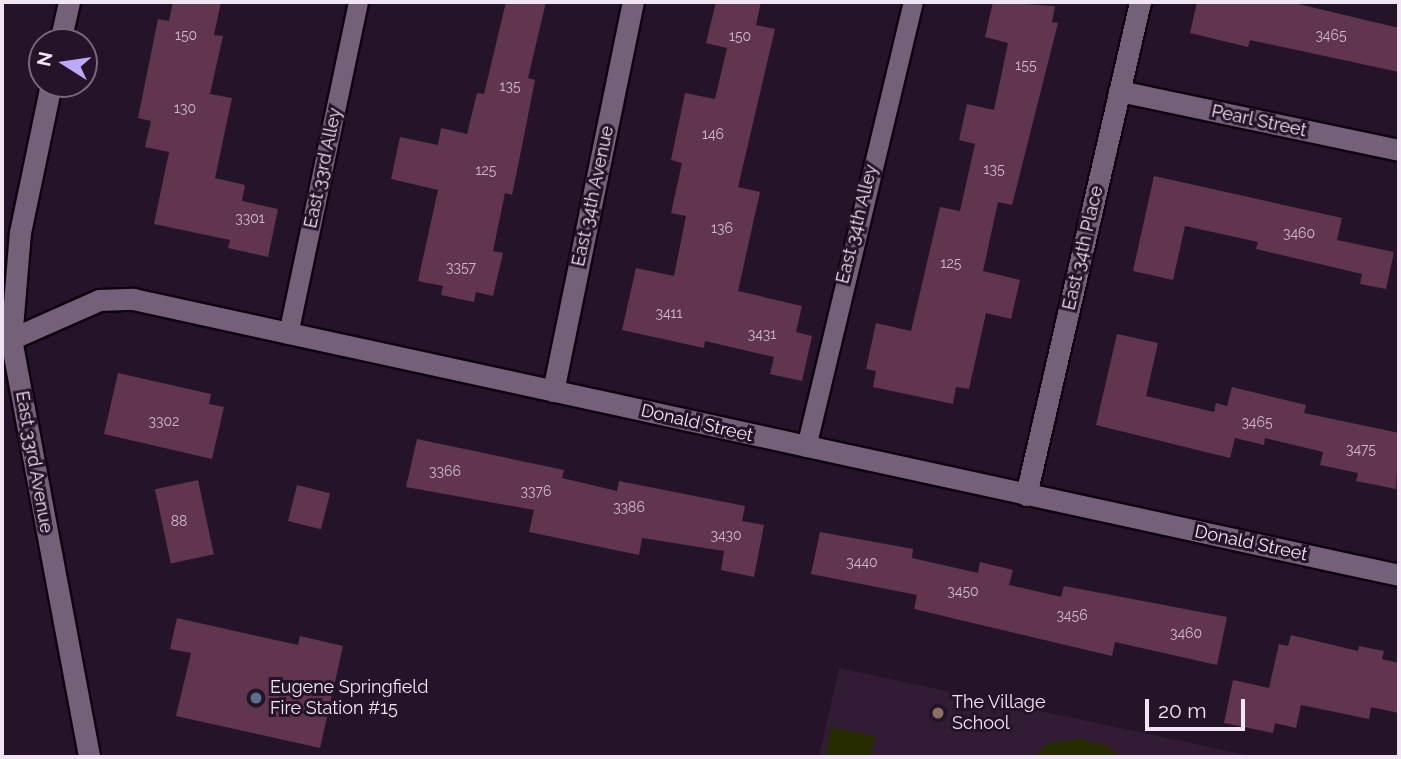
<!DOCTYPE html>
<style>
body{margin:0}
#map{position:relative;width:1401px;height:759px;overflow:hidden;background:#251429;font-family:Raleway,sans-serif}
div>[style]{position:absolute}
.built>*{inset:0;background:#311b35}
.green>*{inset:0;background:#272b02}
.building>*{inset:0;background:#61354d;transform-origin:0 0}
.roads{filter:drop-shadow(2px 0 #0e0211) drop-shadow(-2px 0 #0e0211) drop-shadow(0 2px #0e0211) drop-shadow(0 -2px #0e0211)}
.lane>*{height:19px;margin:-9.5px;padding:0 9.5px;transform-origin:9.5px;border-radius:9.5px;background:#756079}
.street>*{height:21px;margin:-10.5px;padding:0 10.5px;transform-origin:10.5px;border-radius:10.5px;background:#756079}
.secondary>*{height:21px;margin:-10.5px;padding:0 10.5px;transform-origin:10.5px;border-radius:10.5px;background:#756079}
.dots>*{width:19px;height:19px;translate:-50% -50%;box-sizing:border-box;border:4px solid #251429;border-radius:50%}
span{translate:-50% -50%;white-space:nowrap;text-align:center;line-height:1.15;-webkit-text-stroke:6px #251429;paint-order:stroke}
.number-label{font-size:14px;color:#cdb9ca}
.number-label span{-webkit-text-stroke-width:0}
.street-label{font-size:18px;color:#f1e5f3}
.poi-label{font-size:18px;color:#f1e5f3}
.left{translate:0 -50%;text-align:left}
.frame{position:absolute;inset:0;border:4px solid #f1e5f3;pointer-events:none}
.north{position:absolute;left:28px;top:28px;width:70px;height:70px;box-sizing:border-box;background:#251429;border:2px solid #77687a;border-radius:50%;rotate:282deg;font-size:19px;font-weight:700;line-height:28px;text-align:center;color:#f1e5f3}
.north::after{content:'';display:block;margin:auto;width:24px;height:32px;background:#bcaaf6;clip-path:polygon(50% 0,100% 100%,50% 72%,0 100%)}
.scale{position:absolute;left:1145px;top:699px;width:100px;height:32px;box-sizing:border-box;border:4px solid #f1e5f3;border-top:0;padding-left:9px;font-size:21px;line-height:24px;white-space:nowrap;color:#f1e5f3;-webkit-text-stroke:5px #251429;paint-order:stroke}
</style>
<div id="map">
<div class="built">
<div style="clip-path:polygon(839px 668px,1256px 757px,819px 757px)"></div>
</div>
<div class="green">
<div style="clip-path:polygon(831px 727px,875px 736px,871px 757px,825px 757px)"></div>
<div style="clip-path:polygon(1080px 739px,1106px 745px,1120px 757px,1035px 757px,1048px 743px)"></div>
</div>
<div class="building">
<div style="clip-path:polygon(173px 2px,221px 2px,214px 35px,223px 36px,210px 94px,232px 98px,215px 178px,245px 185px,242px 201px,278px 209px,268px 257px,228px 248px,230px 240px,154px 224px,169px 152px,145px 147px,151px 121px,138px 118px,158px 19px,169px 21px)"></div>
<div style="clip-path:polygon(506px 2px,546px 2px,528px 78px,535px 80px,522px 146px,512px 195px,505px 193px,493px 251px,503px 253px,493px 296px,476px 292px,474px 302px,441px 295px,443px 286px,418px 281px,438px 190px,391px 179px,400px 137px,438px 145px,441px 128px,467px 134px,477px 93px,484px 94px)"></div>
<div style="clip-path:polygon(716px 2px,761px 2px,756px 25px,775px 29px,738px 187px,760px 192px,738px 291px,802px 306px,796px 332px,812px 336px,802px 381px,770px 374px,774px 357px,705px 341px,704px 348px,622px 330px,636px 268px,674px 276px,686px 216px,671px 213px,682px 163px,671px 160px,685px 93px,715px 99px,727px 48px,706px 43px)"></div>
<div style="clip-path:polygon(993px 2px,1055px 6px,1052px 22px,1058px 23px,1012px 205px,998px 202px,983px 271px,1020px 280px,1011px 319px,986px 313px,969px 389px,956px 387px,953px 404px,873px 387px,876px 371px,866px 369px,876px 323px,911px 331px,940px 207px,960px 211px,975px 144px,959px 140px,967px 104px,994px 110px,1008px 43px,985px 37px)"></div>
<div style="clip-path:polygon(1197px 2px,1290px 2px,1399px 28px,1399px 72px,1250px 40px,1248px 47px,1190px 33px)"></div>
<div style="clip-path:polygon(1154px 176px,1342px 218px,1337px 240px,1394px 252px,1386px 289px,1360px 284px,1362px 274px,1256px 249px,1258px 242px,1185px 226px,1173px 280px,1133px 271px)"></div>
<div style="clip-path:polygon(1117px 334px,1158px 343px,1146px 396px,1214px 412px,1216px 403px,1227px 406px,1232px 387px,1306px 405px,1304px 413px,1399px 433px,1396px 489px,1356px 481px,1358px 473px,1320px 465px,1323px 452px,1265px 438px,1264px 445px,1235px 438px,1230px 458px,1096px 425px)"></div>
<div style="clip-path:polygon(118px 373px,211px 394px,209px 404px,224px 407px,212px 459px,104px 434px)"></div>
<div style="clip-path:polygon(417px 439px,564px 470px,562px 478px,617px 491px,619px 481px,745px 506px,742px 521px,764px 525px,754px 577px,721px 570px,724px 551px,642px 538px,639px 555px,529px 532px,534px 510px,406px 487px)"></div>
<div style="left:198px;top:480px;width:76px;height:44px;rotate:78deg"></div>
<div style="left:297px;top:485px;width:34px;height:37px;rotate:14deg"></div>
<div style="clip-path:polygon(820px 532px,913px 549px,912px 558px,978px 573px,980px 562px,1013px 570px,1009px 585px,1061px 597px,1064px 586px,1227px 617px,1217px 665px,1115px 642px,1112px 656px,914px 609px,917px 595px,811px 574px)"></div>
<div style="clip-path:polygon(177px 618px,298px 645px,300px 636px,343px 646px,320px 748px,176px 716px,191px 653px,170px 649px)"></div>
<div style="clip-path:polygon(1291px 635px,1358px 651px,1359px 646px,1384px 651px,1382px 659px,1399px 663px,1399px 713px,1371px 707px,1369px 719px,1301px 705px,1296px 728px,1275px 723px,1273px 733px,1224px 723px,1233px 680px,1269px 688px,1279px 644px,1288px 646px)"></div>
</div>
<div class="roads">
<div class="lane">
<div style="left:288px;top:334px;width:339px;rotate:-78.1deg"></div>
<div style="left:806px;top:447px;width:458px;rotate:-76.5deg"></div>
</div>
<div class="street">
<div style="left:60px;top:42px;width:41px;rotate:-77.3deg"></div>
<div style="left:51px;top:84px;width:151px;rotate:101.8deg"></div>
<div style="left:20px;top:232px;width:107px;rotate:94.8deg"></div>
<div style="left:11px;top:339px;width:425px;rotate:79.4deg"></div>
<div style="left:1119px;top:91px;width:286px;rotate:11.9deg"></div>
<div style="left:553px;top:391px;width:397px;rotate:-78.4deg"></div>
<div style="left:1026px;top:495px;width:506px;rotate:-76.98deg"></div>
</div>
<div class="secondary">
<div style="left:2px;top:343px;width:106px;rotate:-23.9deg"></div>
<div style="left:99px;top:300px;width:34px;rotate:-2deg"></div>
<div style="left:133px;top:299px;width:1296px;rotate:12.3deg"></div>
</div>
</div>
<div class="dots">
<div style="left:256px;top:698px;background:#5c6f8a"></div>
<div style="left:938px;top:713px;background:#8d6e63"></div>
</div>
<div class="number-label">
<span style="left:186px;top:35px">150</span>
<span style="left:1331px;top:35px">3465</span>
<span style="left:740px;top:36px">150</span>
<span style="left:1026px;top:65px">155</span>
<span style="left:510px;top:86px">135</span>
<span style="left:185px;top:108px">130</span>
<span style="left:713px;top:134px">146</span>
<span style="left:994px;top:169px">135</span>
<span style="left:486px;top:170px">125</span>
<span style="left:250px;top:218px">3301</span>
<span style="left:722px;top:228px">136</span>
<span style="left:1299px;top:233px">3460</span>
<span style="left:951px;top:263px">125</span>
<span style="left:461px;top:267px">3357</span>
<span style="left:669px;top:313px">3411</span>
<span style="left:762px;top:334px">3431</span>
<span style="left:164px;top:421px">3302</span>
<span style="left:1257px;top:422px">3465</span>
<span style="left:1361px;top:449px">3475</span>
<span style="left:445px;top:471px">3366</span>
<span style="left:536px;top:491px">3376</span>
<span style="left:629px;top:507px">3386</span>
<span style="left:179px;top:521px">88</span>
<span style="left:726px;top:535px">3430</span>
<span style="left:862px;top:562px">3440</span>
<span style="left:963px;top:591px">3450</span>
<span style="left:1072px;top:615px">3456</span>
<span style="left:1186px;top:633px">3460</span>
</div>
<div class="street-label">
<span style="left:1259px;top:121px;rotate:12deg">Pearl Street</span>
<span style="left:323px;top:168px;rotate:-78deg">East 33rd Alley</span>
<span style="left:593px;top:196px;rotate:-78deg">East 34th Avenue</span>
<span style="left:857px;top:224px;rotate:-76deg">East 34th Alley</span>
<span style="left:1083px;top:248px;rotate:-77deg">East 34th Place</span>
<span style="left:697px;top:423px;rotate:13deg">Donald Street</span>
<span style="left:34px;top:462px;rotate:80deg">East 33rd Avenue</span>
<span style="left:1251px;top:543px;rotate:12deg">Donald Street</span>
</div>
<div class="poi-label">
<span class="left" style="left:270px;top:698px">Eugene Springfield<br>Fire Station #15</span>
<span class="left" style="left:952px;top:713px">The Village<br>School</span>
</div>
<div class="frame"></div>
<div class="north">N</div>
<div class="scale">20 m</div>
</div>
